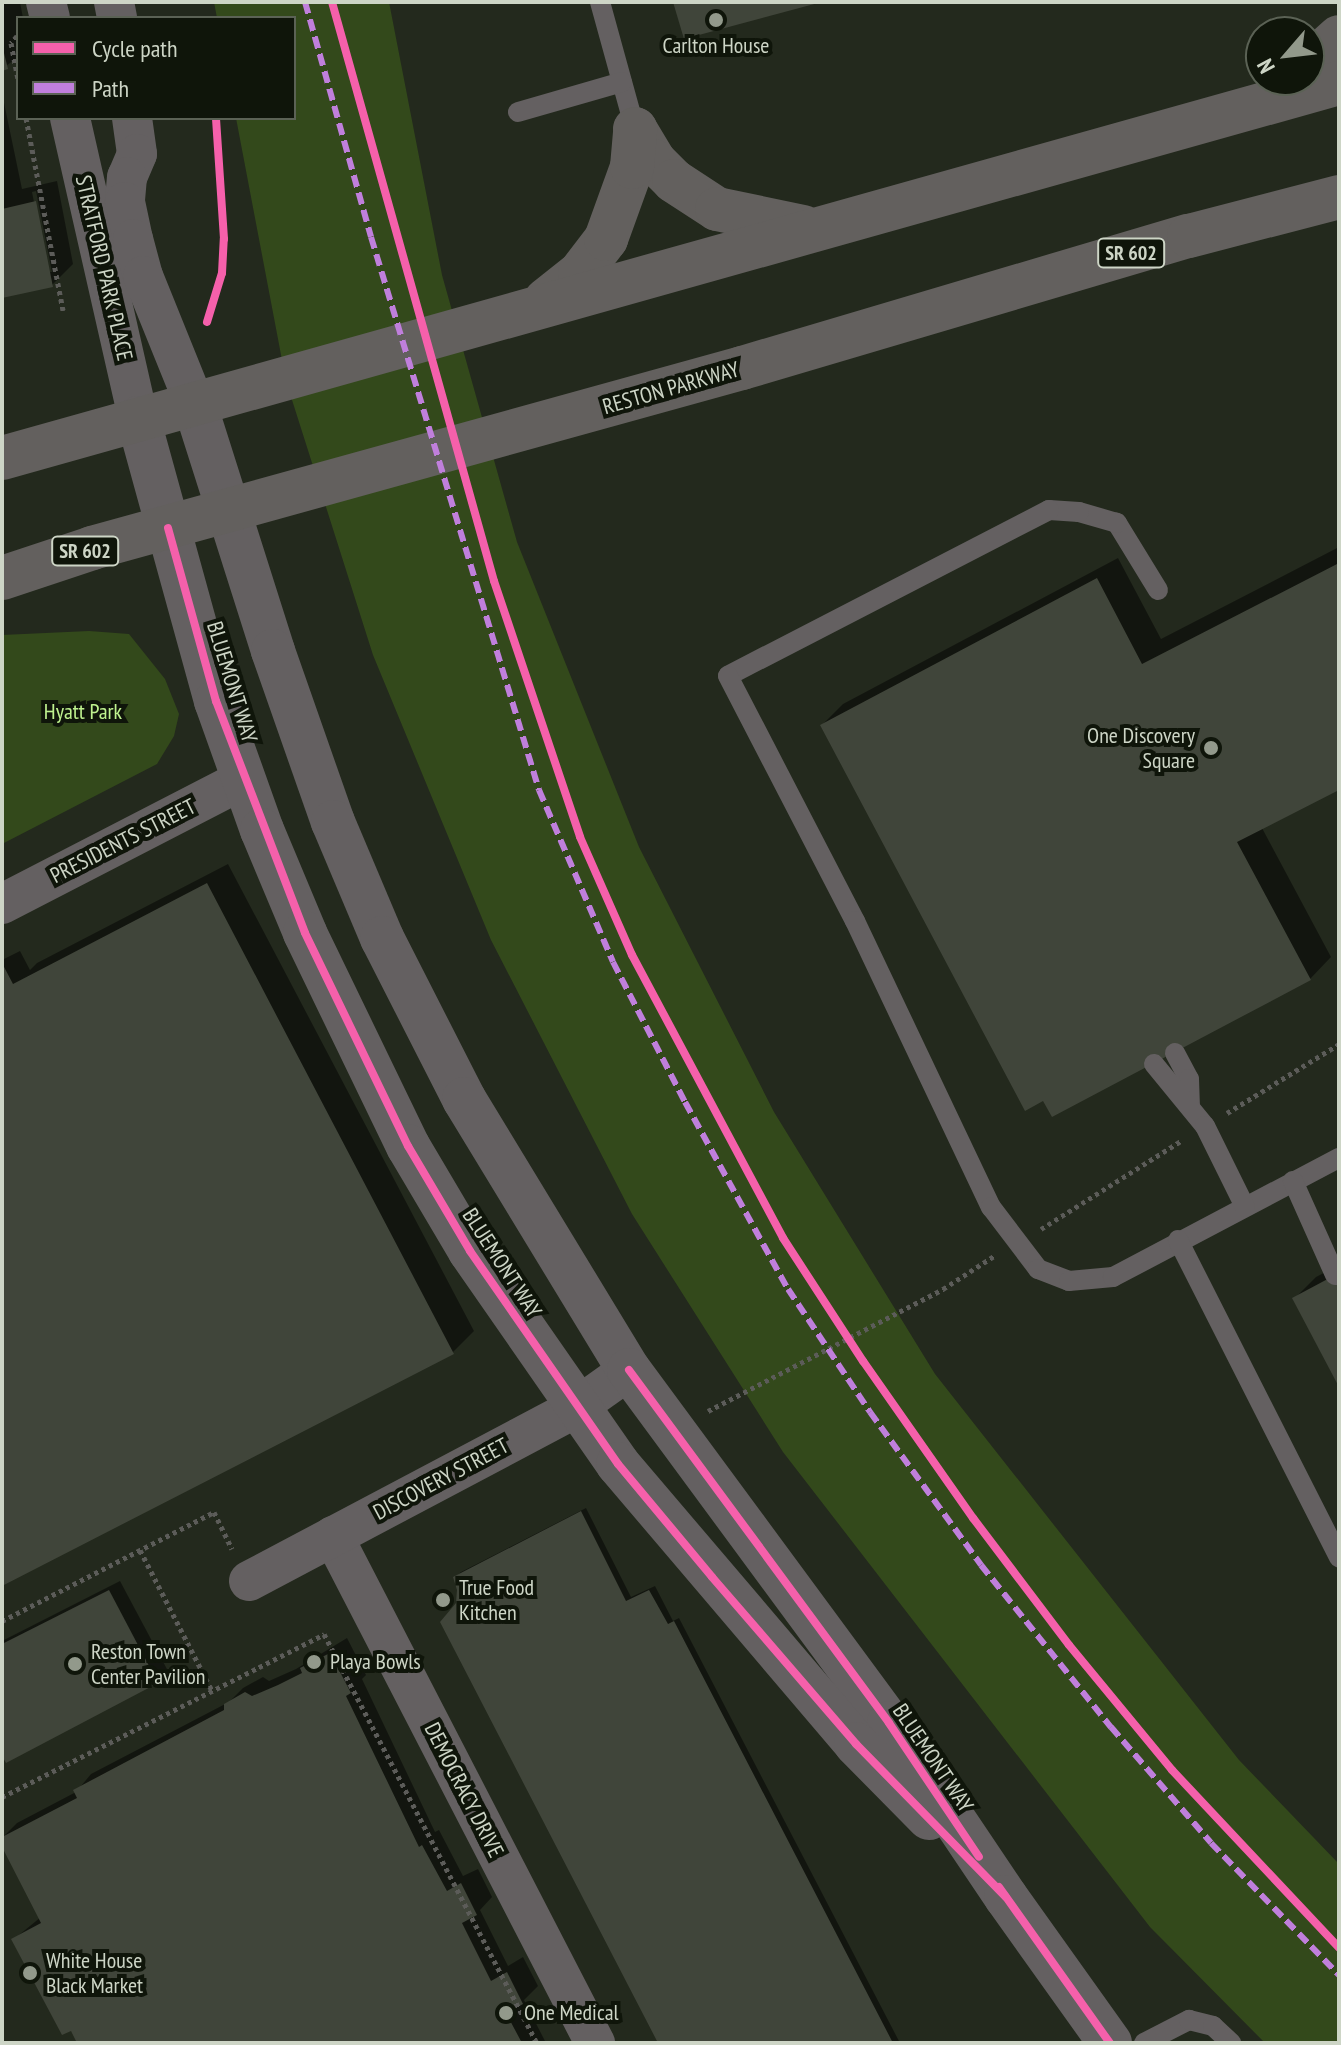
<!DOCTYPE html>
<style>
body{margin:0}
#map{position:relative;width:1341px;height:2045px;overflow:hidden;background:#23291d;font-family:"PT Sans Narrow",sans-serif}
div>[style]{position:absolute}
.green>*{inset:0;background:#33491b}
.shadow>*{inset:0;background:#0007}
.building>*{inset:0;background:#40453a}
.path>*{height:5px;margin-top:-2.5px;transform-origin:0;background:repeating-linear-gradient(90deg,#5c5c59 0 4px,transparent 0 8px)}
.service>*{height:20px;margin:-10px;padding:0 10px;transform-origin:10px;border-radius:10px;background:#646061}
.minor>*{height:40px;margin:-20px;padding:0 20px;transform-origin:20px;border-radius:20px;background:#646061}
.tertiary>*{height:44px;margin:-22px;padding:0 22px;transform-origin:22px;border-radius:22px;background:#646061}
.primary>*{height:44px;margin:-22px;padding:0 22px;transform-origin:22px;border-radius:22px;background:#63605e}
.quiet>*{height:6px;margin-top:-3px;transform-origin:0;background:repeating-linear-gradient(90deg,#c07fdc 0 12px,transparent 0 18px)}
.cycleway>*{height:8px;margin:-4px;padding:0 4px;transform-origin:4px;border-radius:4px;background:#f560ab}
.dots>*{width:22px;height:22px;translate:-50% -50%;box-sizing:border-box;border:4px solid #0f150a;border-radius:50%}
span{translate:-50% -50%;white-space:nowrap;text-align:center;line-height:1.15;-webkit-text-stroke:8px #0f150a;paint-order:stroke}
.shield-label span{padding:2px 6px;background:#0f150a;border:2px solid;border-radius:6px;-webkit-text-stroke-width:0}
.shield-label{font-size:20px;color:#cdd5c6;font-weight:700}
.poi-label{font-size:22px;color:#cdd5c6}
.right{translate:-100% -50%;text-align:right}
.left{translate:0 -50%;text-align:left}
.street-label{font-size:22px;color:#cdd5c6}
.park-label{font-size:22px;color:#bff28f}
.frame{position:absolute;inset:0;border:4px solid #cdd5c6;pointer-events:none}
.legend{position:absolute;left:16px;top:16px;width:280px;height:104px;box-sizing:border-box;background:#0f150a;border:2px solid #5b6255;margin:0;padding:10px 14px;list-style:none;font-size:24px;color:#cdd5c6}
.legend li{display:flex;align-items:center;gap:16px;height:40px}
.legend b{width:40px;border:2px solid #5b6255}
.north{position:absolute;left:1245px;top:16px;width:80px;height:80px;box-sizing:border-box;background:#0f150a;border:2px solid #5b6255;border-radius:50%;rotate:242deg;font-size:22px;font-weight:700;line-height:32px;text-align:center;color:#cdd5c6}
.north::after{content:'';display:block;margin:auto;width:28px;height:36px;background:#92998b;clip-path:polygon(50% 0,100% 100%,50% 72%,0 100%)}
</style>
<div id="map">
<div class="green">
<div style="clip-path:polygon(214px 2px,389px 2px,442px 275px,517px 542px,639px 847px,774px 1112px,935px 1374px,1239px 1760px,1339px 1864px,1339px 2043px,1265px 2043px,1150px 1927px,783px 1452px,632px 1214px,491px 940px,373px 655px,286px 381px,236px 118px,294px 118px,294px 18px,217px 18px)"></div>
<div style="clip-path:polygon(89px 631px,129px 634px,165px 679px,179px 714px,174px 736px,157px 764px,2px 844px,2px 635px)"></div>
</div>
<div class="shadow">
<div style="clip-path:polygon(2px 2px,20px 2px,23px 18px,18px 18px,18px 57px,2px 69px)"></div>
<div style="clip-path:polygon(evenodd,2px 93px,22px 189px,57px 181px,73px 264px,52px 285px,2px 296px,2px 93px,36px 191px,52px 272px,48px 272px,32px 192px,36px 191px)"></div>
<div style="clip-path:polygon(1339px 547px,1339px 788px,1262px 828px,1331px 957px,1310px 979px,822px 725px,843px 704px,1118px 558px,1161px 639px)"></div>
<div style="clip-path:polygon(228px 864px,474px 1331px,453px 1352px,2px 1584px,2px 960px,20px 951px,30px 970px,37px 963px)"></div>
<div style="clip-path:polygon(1339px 1265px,1339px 1383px,1295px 1298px,1316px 1277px)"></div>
<div style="clip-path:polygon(586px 1508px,631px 1597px,655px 1586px,673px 1621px,679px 1618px,900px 2043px,659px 2043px,458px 1604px,460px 1590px,456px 1577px,461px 1572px)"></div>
<div style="clip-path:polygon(120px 1581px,168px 1671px,157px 1682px,2px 1752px,2px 1641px)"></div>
<div style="clip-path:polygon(347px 1638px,366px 1675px,362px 1679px,435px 1832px,439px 1830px,463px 1876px,478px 1869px,492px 1897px,480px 1910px,508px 1966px,523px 1957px,538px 1986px,524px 2000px,546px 2043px,79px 2043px,14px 1939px,41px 1917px,2px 1838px,17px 1823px,76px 1792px,91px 1774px,229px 1702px,243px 1688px,263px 1677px,269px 1681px,296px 1669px)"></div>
</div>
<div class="building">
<div style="clip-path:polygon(673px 2px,818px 2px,818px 3px,684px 39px)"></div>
<div style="clip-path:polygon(2px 45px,8px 69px,2px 71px)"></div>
<div style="clip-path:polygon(36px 201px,53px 287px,2px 298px,2px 209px)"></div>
<div style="clip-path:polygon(1339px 563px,1339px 790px,1237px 842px,1311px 980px,1052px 1117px,1043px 1101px,1025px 1111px,820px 725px,1097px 578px,1142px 664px)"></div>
<div style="clip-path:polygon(207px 883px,454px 1354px,2px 1586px,2px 963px,13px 984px)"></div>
<div style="clip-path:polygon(1339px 1273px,1339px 1387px,1292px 1298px)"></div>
<div style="clip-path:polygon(581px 1511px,626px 1601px,649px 1590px,668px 1624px,674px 1621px,893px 2043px,658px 2043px,440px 1622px,456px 1603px,457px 1590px,453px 1577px)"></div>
<div style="clip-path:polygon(109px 1590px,158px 1683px,6px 1763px,2px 1756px,2px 1644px)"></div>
<div style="clip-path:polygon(330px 1653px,351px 1693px,346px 1696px,419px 1847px,422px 1845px,447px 1891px,461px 1883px,477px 1915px,462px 1923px,491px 1981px,507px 1972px,523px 2004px,506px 2013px,522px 2043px,77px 2043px,71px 2031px,62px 2035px,11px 1939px,41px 1923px,2px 1847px,2px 1837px,77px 1798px,73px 1790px,224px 1710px,224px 1704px,245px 1692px,252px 1696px,278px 1685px,302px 1673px,300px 1668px)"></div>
</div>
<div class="path">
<div style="left:17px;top:36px;width:9px;rotate:131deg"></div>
<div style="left:11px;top:43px;width:37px;rotate:79deg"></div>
<div style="left:26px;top:118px;width:196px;rotate:79.1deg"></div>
<div style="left:1227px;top:1113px;width:132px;rotate:-31.6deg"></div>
<div style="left:1041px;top:1229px;width:165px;rotate:-32.2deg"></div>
<div style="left:708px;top:1411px;width:265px;rotate:-27.4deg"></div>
<div style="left:943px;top:1289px;width:61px;rotate:-32.9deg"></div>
<div style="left:140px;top:1550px;width:158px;rotate:62.9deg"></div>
<div style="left:2px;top:1621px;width:238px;rotate:-27.2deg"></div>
<div style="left:214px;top:1512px;width:41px;rotate:64.1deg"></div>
<div style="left:2px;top:1797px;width:361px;rotate:-26.8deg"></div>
<div style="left:324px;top:1634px;width:461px;rotate:62.5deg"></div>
</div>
<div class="service">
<div style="left:600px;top:2px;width:132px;rotate:74.6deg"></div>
<div style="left:518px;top:112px;width:108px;rotate:-16.1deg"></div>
<div style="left:1158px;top:590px;width:79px;rotate:-121.5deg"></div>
<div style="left:1117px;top:523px;width:40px;rotate:-164deg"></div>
<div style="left:1079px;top:512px;width:30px;rotate:-176deg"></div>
<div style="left:1049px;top:510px;width:361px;rotate:152.7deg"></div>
<div style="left:728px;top:676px;width:276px;rotate:62.6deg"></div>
<div style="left:855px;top:921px;width:317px;rotate:64.6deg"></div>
<div style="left:991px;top:1207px;width:78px;rotate:52.8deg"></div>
<div style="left:1038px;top:1269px;width:33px;rotate:21deg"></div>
<div style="left:1069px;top:1281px;width:44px;rotate:-5.2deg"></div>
<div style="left:1113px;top:1277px;width:255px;rotate:-27.8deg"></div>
<div style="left:1175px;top:1053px;width:30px;rotate:62deg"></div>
<div style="left:1189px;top:1079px;width:27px;rotate:88deg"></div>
<div style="left:1154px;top:1064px;width:80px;rotate:50.6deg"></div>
<div style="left:1205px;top:1126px;width:90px;rotate:63.7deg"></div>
<div style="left:1293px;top:1181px;width:103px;rotate:65.9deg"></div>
<div style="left:1178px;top:1240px;width:356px;rotate:63.1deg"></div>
<div style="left:1144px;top:2043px;width:51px;rotate:-27.1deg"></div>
<div style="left:1189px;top:2020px;width:25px;rotate:14deg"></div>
<div style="left:1213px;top:2026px;width:25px;rotate:43deg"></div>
</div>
<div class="minor">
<div style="left:46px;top:2px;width:16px;rotate:76deg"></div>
<div style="left:114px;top:2px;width:16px;rotate:79deg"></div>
<div style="left:70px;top:118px;width:308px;rotate:77.2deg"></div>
<div style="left:132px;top:118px;width:36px;rotate:82deg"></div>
<div style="left:137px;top:154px;width:25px;rotate:113deg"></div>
<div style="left:127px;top:177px;width:25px;rotate:95deg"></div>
<div style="left:125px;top:202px;width:38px;rotate:78deg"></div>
<div style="left:133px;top:239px;width:38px;rotate:75deg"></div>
<div style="left:143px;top:276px;width:139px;rotate:68deg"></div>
<div style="left:2px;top:904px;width:272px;rotate:-27.3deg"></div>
<div style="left:333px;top:1536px;width:571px;rotate:62.67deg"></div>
<div style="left:249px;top:1581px;width:371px;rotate:-27.9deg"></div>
<div style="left:577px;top:1407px;width:64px;rotate:-35.4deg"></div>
</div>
<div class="tertiary">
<div style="left:195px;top:405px;width:258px;rotate:72.4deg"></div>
<div style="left:273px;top:651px;width:181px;rotate:70.7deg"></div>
<div style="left:333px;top:822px;width:126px;rotate:67.1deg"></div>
<div style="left:382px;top:938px;width:181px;rotate:63deg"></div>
<div style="left:464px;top:1099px;width:317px;rotate:58.7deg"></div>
<div style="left:629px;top:1370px;width:438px;rotate:53.6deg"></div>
<div style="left:889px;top:1723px;width:210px;rotate:56.1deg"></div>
<div style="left:1006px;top:1897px;width:179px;rotate:54.5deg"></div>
<div style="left:138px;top:418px;width:294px;rotate:74.6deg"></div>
<div style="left:216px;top:701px;width:137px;rotate:70.4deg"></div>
<div style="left:262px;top:830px;width:112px;rotate:67.3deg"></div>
<div style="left:305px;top:933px;width:237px;rotate:64.2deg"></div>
<div style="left:408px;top:1146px;width:122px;rotate:59.4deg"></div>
<div style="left:470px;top:1251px;width:259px;rotate:55.2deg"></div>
<div style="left:618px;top:1464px;width:367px;rotate:49.6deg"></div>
<div style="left:856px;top:1744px;width:104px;rotate:45.4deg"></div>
</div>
<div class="primary">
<div style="left:1309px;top:64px;width:40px;rotate:-42deg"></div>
<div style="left:635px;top:129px;width:37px;rotate:59deg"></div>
<div style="left:654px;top:161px;width:28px;rotate:45deg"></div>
<div style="left:674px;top:181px;width:51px;rotate:33.1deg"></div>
<div style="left:717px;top:209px;width:88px;rotate:11.8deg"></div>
<div style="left:546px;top:300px;width:43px;rotate:-38.5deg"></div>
<div style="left:580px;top:273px;width:43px;rotate:-52.6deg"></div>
<div style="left:606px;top:239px;width:77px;rotate:-70.1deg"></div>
<div style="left:632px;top:167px;width:38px;rotate:-85deg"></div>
<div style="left:2px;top:458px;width:1389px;rotate:-15.67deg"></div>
<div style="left:2px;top:578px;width:95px;rotate:-18.4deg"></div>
<div style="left:92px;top:548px;width:674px;rotate:-15.48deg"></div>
<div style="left:742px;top:368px;width:466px;rotate:-16.5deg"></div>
<div style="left:1189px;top:236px;width:155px;rotate:-14.6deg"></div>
</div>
<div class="quiet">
<div style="left:305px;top:2px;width:244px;rotate:74.3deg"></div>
<div style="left:371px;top:237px;width:578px;rotate:73.1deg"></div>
<div style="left:539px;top:790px;width:187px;rotate:66.7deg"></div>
<div style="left:613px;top:962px;width:157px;rotate:62.8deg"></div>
<div style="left:685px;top:1102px;width:213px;rotate:61.2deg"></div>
<div style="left:788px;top:1289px;width:148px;rotate:56.3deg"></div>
<div style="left:870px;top:1412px;width:189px;rotate:54deg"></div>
<div style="left:981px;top:1565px;width:208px;rotate:51.3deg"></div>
<div style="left:1111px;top:1727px;width:153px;rotate:49.2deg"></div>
<div style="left:1211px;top:1843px;width:184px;rotate:45.9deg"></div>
</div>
<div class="cycleway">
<div style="left:332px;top:2px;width:601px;rotate:74.37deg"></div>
<div style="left:494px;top:581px;width:270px;rotate:71.4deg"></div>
<div style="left:580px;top:837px;width:129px;rotate:66.2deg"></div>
<div style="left:632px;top:955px;width:321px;rotate:61.9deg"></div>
<div style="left:783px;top:1238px;width:147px;rotate:57deg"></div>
<div style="left:863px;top:1361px;width:192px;rotate:55deg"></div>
<div style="left:973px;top:1518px;width:159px;rotate:52.9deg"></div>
<div style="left:1069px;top:1645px;width:162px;rotate:50.5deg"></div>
<div style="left:1172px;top:1770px;width:244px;rotate:46.8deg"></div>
<div style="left:207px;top:322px;width:51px;rotate:-73deg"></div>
<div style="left:222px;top:273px;width:34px;rotate:-87deg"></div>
<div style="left:224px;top:239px;width:121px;rotate:-93.8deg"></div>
<div style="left:168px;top:528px;width:180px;rotate:74.5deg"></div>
<div style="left:216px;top:701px;width:248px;rotate:69deg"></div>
<div style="left:305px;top:933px;width:237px;rotate:64.2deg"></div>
<div style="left:408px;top:1146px;width:122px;rotate:59.4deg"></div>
<div style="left:470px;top:1251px;width:259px;rotate:55.2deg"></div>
<div style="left:618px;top:1464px;width:147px;rotate:50.2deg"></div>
<div style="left:712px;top:1577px;width:221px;rotate:49.2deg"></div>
<div style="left:856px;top:1744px;width:214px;rotate:45.6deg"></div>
<div style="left:629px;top:1370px;width:438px;rotate:53.6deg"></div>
<div style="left:889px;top:1723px;width:161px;rotate:56.1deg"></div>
<div style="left:999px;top:1887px;width:191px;rotate:54.6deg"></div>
</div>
<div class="dots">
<div style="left:716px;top:20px;background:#92998b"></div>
<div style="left:1211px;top:748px;background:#92998b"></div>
<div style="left:443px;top:1600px;background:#92998b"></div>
<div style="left:314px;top:1662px;background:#92998b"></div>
<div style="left:75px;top:1664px;background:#92998b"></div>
<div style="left:30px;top:1973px;background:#92998b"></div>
<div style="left:506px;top:2013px;background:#92998b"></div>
</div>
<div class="shield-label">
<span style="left:1131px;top:253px">SR 602</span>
<span style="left:85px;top:551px">SR 602</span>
</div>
<div class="poi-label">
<span style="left:716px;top:46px">Carlton House</span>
<span class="right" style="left:1195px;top:748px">One Discovery<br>Square</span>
<span class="left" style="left:459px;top:1600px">True Food<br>Kitchen</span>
<span class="left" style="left:91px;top:1664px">Reston Town<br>Center Pavilion</span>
<span class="left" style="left:330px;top:1662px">Playa Bowls</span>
<span class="left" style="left:46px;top:1973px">White House<br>Black Market</span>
<span class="left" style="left:524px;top:2013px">One Medical</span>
</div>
<div class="street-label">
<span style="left:104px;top:268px;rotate:77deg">STRATFORD PARK PLACE</span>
<span style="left:671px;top:388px;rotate:-16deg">RESTON PARKWAY</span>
<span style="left:232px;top:682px;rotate:73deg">BLUEMONT WAY</span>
<span style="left:123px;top:841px;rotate:-27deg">PRESIDENTS STREET</span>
<span style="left:502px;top:1263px;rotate:57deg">BLUEMONT WAY</span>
<span style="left:441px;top:1479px;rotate:-28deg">DISCOVERY STREET</span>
<span style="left:933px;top:1758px;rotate:56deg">BLUEMONT WAY</span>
<span style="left:464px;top:1790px;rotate:63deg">DEMOCRACY DRIVE</span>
</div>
<div class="park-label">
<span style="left:83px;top:712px">Hyatt Park</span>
</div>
<div class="frame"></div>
<ul class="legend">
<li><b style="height:10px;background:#f560ab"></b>Cycle path</li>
<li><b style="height:10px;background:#c07fdc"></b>Path</li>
</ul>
<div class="north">N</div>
</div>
